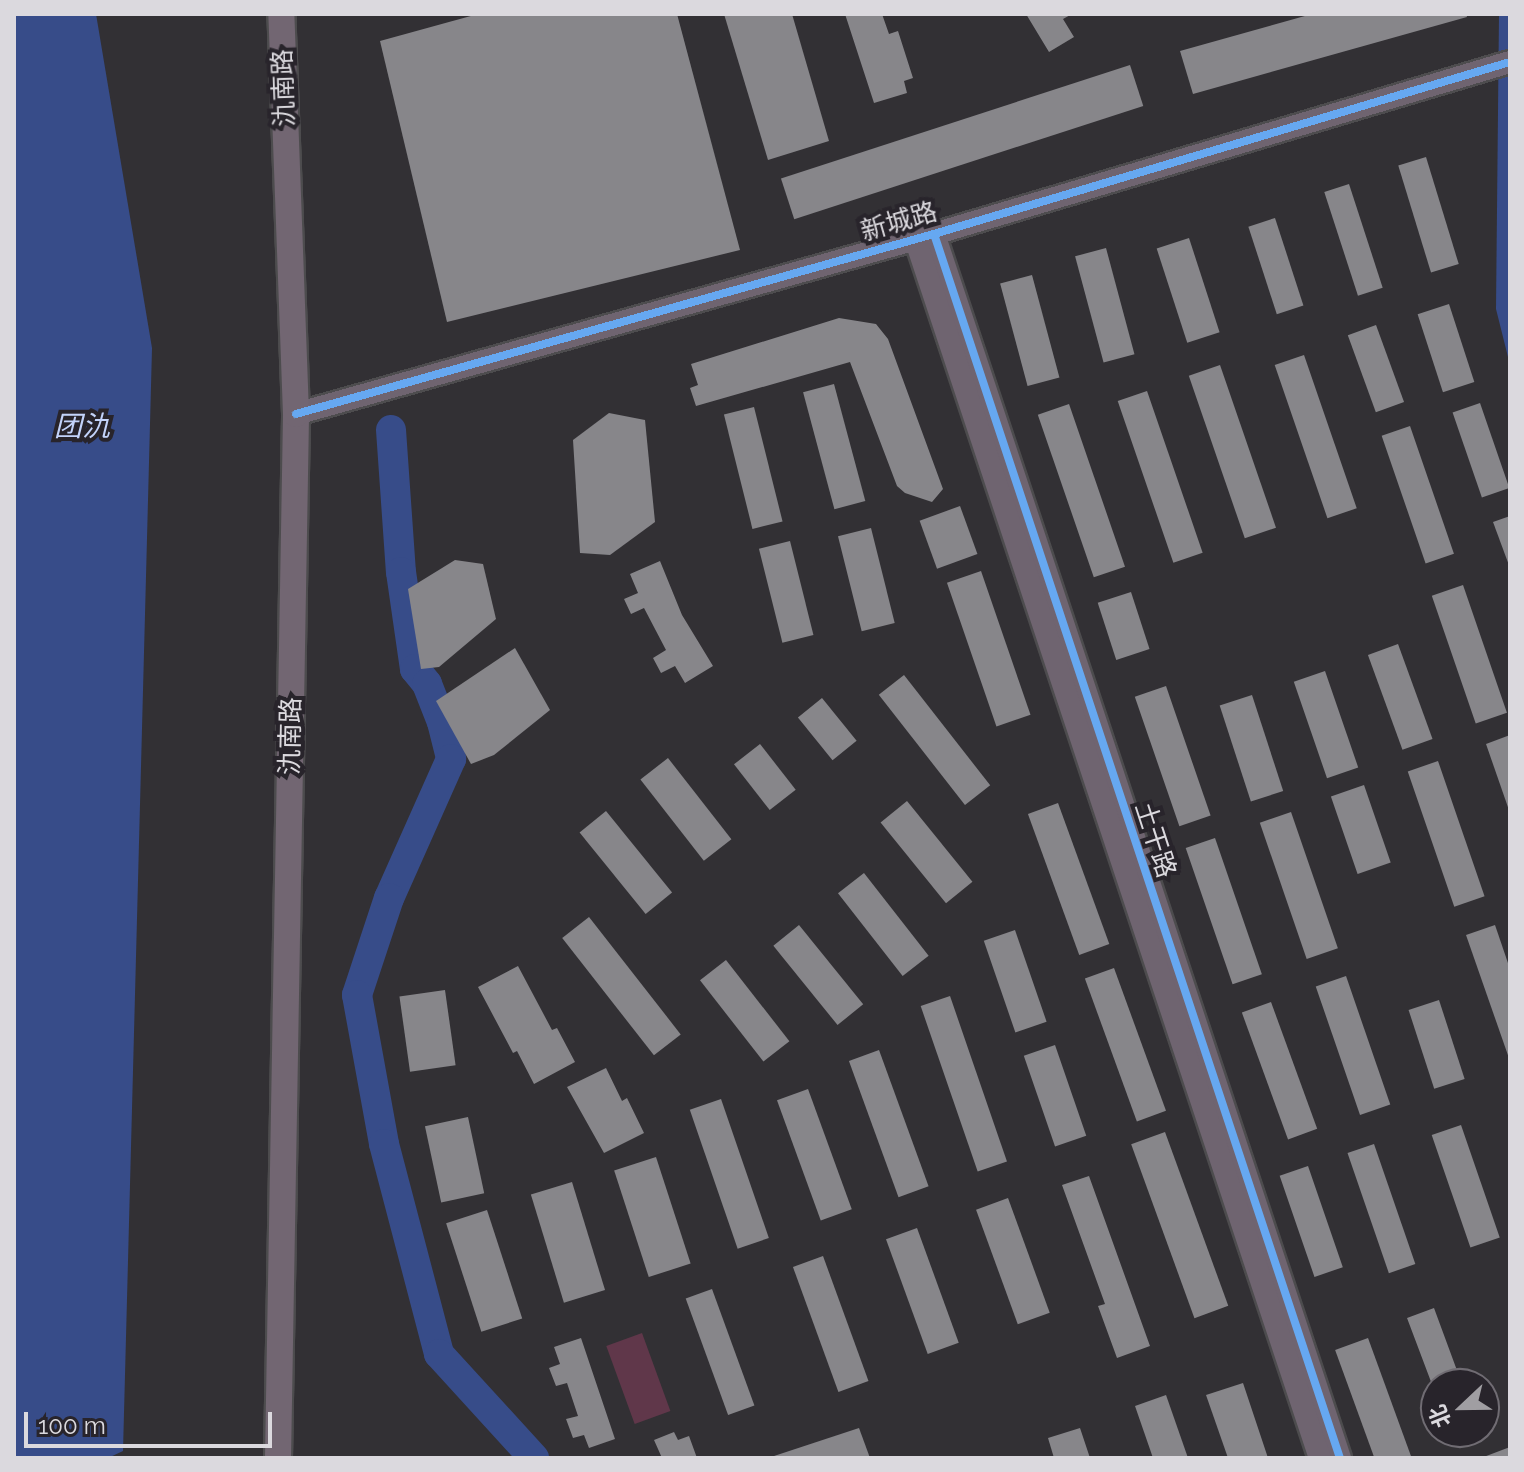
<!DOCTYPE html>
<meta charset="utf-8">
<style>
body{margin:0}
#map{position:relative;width:1524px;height:1472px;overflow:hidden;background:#323034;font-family:Raleway,"Noto Sans SC",sans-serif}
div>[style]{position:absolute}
.green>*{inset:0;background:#60374a;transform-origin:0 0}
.water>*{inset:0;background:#374c89}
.river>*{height:30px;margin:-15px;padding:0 15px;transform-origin:15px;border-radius:15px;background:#374c89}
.building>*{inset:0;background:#87868a;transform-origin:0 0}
.roads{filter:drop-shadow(2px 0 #4d4c4e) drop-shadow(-2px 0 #4d4c4e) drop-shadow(0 2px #4d4c4e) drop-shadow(0 -2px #4d4c4e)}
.tertiary>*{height:22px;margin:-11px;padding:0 11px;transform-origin:11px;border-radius:11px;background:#6f6470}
.secondary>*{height:26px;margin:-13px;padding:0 13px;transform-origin:13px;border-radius:13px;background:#726672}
.cycleway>*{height:8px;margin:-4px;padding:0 4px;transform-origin:4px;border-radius:4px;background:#66a8f1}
span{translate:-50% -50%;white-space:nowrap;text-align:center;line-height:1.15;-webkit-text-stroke:8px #28242b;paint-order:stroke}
.street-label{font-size:26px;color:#dbd9de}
.water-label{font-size:28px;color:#c3d3fa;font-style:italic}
.frame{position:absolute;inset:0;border:16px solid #dbd9de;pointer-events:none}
.north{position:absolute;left:1420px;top:1368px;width:80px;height:80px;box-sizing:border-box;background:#28242b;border:2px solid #706c73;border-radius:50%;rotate:248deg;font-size:22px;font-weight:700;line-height:32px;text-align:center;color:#dbd9de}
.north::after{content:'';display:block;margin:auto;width:28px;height:36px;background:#a09ea2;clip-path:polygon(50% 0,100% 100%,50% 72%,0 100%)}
.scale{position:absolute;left:24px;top:1412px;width:248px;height:36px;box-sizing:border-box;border:4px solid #dbd9de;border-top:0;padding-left:10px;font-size:24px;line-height:28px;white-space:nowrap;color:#dbd9de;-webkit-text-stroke:6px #28242b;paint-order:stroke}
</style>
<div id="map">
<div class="green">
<div style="left:642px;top:1333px;width:83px;height:38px;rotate:70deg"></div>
</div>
<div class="water">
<div style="clip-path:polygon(14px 14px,96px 14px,152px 348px,123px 1451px,108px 1458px,14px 1458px)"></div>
<div style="clip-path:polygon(1499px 14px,1510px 14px,1510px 365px,1496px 309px)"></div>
</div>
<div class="river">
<div style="left:391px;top:430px;width:142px;rotate:86deg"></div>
<div style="left:401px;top:572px;width:98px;rotate:81.8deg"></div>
<div style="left:415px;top:669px;width:19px;rotate:51deg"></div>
<div style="left:427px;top:684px;width:41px;rotate:68.5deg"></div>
<div style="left:442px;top:722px;width:38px;rotate:76deg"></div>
<div style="left:451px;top:759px;width:152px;rotate:114deg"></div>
<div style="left:389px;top:898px;width:102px;rotate:108.3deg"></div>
<div style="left:357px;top:995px;width:151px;rotate:79.7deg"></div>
<div style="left:384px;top:1144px;width:217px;rotate:75.3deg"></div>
<div style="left:439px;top:1354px;width:141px;rotate:47.6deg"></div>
</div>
<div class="building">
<div style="clip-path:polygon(478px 14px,677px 14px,740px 250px,447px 322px,380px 41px)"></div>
<div style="clip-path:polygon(724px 14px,792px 14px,829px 141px,768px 160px)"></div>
<div style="clip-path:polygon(845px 14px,882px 14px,889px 34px,898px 31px,913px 78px,904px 81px,907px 93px,874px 103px)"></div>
<div style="clip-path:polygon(1026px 14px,1072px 14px,1063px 19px,1074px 37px,1049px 52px)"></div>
<div style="clip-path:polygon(1312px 14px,1466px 14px,1467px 17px,1193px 94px,1180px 51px)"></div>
<div style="left:1130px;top:65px;width:43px;height:367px;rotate:72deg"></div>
<div style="left:1426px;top:157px;width:112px;height:29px;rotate:73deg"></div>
<div style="left:1349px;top:184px;width:109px;height:26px;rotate:72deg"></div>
<div style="left:1275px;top:218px;width:92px;height:28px;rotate:72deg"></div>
<div style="left:1189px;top:238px;width:99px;height:34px;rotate:72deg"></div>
<div style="left:1106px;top:248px;width:110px;height:32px;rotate:75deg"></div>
<div style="left:1032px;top:275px;width:106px;height:33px;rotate:75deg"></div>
<div style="left:1449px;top:304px;width:82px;height:33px;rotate:72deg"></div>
<div style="clip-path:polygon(839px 318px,876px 324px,888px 339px,943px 489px,932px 502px,905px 493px,897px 486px,850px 362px,696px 406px,690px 388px,698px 385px,691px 364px)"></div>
<div style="left:1376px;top:325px;width:82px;height:30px;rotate:70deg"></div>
<div style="left:1304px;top:355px;width:162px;height:31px;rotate:71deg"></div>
<div style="left:1220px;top:365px;width:172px;height:33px;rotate:71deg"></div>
<div style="left:834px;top:384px;width:121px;height:32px;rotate:75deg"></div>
<div style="left:1147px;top:391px;width:171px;height:31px;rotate:71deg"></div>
<div style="left:1480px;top:403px;width:90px;height:29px;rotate:71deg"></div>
<div style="left:1069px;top:404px;width:172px;height:33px;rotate:71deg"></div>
<div style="left:754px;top:407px;width:118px;height:31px;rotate:76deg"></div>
<div style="clip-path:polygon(609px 413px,645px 420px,655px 522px,610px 555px,580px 553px,573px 440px)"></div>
<div style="left:1410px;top:426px;width:135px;height:30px;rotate:71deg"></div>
<div style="left:960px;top:506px;width:51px;height:43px;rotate:70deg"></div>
<div style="clip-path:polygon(1510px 516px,1510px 568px,1493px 522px)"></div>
<div style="left:871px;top:528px;width:98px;height:34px;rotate:76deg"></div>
<div style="left:790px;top:541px;width:97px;height:32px;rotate:76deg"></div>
<div style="clip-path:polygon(455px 560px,483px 564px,496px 619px,439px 667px,421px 669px,408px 589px)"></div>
<div style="clip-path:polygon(660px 561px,682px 615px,713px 666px,685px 683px,675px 666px,661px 673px,653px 658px,666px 650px,644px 608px,631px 614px,624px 599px,638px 593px,630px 574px)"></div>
<div style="left:981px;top:571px;width:152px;height:36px;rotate:71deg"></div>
<div style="left:1463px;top:585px;width:135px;height:33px;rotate:71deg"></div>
<div style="left:1131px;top:592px;width:60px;height:35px;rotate:72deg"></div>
<div style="left:1398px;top:644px;width:101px;height:32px;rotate:70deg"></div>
<div style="clip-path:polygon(515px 648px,550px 710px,494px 755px,471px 764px,436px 701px)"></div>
<div style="left:1325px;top:671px;width:102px;height:33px;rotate:71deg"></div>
<div style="left:904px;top:675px;width:140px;height:32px;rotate:52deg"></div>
<div style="left:1166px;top:686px;width:137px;height:33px;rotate:71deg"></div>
<div style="left:1252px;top:695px;width:101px;height:34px;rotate:72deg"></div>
<div style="left:822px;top:698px;width:55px;height:31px;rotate:51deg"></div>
<div style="clip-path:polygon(1510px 735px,1510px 813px,1486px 744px)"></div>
<div style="left:760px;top:744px;width:58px;height:33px;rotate:52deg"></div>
<div style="left:668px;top:758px;width:103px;height:35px;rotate:52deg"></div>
<div style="left:1438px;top:761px;width:143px;height:32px;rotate:71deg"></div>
<div style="left:1364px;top:785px;width:82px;height:35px;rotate:71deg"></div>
<div style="left:907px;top:801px;width:104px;height:34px;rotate:51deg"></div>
<div style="left:1058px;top:803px;width:150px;height:32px;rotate:70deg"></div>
<div style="left:606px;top:811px;width:105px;height:34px;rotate:51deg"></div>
<div style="left:1291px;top:812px;width:144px;height:33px;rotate:71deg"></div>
<div style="left:1215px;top:838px;width:144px;height:31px;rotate:71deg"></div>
<div style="left:864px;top:873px;width:105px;height:33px;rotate:52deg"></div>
<div style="left:589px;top:917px;width:149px;height:34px;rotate:52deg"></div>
<div style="left:799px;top:925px;width:102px;height:33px;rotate:51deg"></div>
<div style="clip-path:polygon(1495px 925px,1510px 969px,1510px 1061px,1466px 935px)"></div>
<div style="left:1015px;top:930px;width:97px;height:33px;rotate:71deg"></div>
<div style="left:726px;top:960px;width:103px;height:33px;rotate:52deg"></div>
<div style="clip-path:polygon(518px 966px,552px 1030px,557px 1028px,575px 1062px,534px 1084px,517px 1051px,513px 1053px,478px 987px)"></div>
<div style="left:1114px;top:968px;width:152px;height:31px;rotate:70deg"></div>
<div style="left:1346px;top:976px;width:136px;height:32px;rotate:71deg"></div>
<div style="left:445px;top:990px;width:76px;height:46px;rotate:82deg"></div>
<div style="left:950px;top:996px;width:175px;height:31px;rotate:71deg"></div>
<div style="left:1439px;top:1000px;width:83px;height:32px;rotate:72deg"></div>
<div style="left:1271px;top:1002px;width:135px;height:31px;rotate:70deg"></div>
<div style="left:1055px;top:1045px;width:96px;height:33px;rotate:71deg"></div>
<div style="left:879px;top:1050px;width:145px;height:32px;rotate:70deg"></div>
<div style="clip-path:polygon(606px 1068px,622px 1101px,627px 1098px,644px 1133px,604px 1153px,567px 1087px)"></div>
<div style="left:808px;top:1089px;width:128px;height:33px;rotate:70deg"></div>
<div style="left:721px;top:1099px;width:147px;height:33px;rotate:71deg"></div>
<div style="left:468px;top:1117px;width:78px;height:44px;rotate:78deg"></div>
<div style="left:1461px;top:1125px;width:119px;height:31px;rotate:71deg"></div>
<div style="left:1165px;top:1132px;width:185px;height:36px;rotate:70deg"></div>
<div style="left:1374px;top:1144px;width:127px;height:28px;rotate:71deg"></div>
<div style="left:656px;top:1157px;width:112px;height:44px;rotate:72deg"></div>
<div style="left:1308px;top:1166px;width:107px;height:30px;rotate:71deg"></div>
<div style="clip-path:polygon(1089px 1176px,1150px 1346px,1117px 1358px,1098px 1306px,1105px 1304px,1062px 1185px)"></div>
<div style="left:572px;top:1182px;width:113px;height:43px;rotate:73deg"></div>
<div style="left:1008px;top:1198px;width:122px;height:34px;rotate:70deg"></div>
<div style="left:487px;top:1210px;width:114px;height:43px;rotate:72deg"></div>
<div style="left:917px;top:1228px;width:122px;height:33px;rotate:70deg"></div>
<div style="left:823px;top:1256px;width:133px;height:32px;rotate:70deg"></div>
<div style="left:712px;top:1289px;width:124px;height:28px;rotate:70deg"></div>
<div style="clip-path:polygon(1434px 1308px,1462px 1384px,1436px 1384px,1436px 1395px,1407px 1318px)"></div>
<div style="clip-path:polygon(581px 1338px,615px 1439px,589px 1448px,584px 1435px,573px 1438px,566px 1419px,578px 1416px,567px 1383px,556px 1386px,549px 1368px,560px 1364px,554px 1347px)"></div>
<div style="left:1368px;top:1338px;width:128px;height:35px;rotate:70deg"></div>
<div style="clip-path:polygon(1243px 1383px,1268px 1458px,1228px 1458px,1206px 1395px)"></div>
<div style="clip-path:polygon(1166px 1395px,1188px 1458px,1153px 1458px,1135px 1406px)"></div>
<div style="clip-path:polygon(859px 1428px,870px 1458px,771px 1458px,771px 1457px)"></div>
<div style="clip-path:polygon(1080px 1428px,1090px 1458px,1054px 1458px,1048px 1438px)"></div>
<div style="clip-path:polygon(674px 1432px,678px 1440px,689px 1436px,697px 1458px,662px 1458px,654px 1440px)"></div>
<div style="clip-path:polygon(1510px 1447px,1510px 1458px,1481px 1458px)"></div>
</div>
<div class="roads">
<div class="tertiary">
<div style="left:934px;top:234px;width:1290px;rotate:71.65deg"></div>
<div style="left:915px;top:238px;width:1285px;rotate:71.64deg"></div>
<div style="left:296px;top:414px;width:663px;rotate:-15.76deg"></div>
<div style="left:934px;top:234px;width:601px;rotate:-16.63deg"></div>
</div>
<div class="secondary">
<div style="left:278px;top:1458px;width:1044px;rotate:-89.01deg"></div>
<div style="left:296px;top:414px;width:400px;rotate:-92.1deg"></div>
</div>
</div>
<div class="cycleway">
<div style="left:934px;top:234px;width:1290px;rotate:71.65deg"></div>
<div style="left:296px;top:414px;width:663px;rotate:-15.76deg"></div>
<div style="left:934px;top:234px;width:601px;rotate:-16.63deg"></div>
</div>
<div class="street-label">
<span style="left:284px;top:88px;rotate:-92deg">氿南路</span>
<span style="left:899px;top:222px;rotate:-16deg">新城路</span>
<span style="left:291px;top:736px;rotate:-89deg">氿南路</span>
<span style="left:1155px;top:840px;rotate:72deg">土干路</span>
</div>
<div class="water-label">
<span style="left:82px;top:427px">团氿</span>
</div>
<div class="frame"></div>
<div class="north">北</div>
<div class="scale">100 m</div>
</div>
